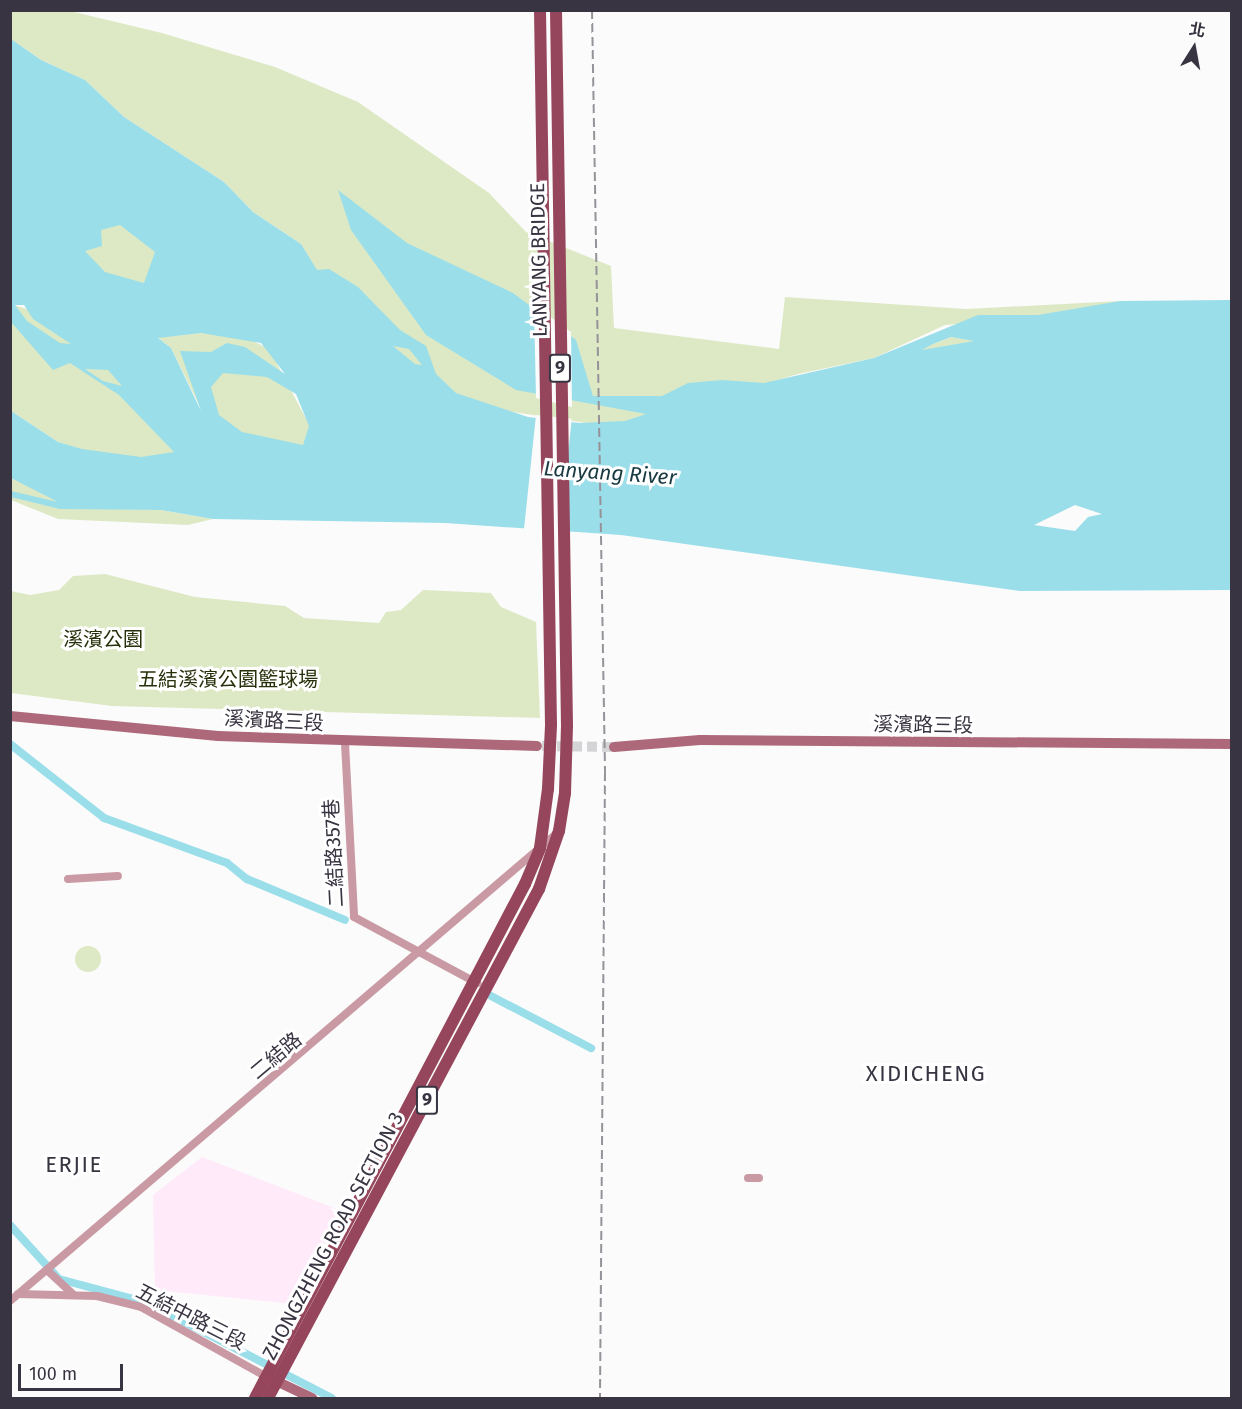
<!DOCTYPE html>
<meta charset="utf-8">
<style>
body{margin:0}
#map{position:relative;width:1242px;height:1409px;overflow:hidden;background:#fbfbfb;font-family:"Fira Sans","Noto Sans TC",sans-serif}
div>[style]{position:absolute}
.education>*{inset:0;background:#ffeafa}
.green>*{inset:0;background:#dde9c5}
.round{border-radius:50%}
.water>*{inset:0;background:#9adeea}
.pier>*{inset:0;background:#fbfbfb;transform-origin:0 0}
.canal>*{height:8px;margin:-4px;padding:0 4px;transform-origin:4px;border-radius:4px;background:#9adeea}
.secondary-tunnel>*{height:10px;margin-top:-5px;transform-origin:0;background:repeating-linear-gradient(90deg,#d4d3d6 0 10px,transparent 0 15px)}
.street>*{height:8px;margin:-4px;padding:0 4px;transform-origin:4px;border-radius:4px;background:#c999a4}
.secondary>*{height:10px;margin:-5px;padding:0 5px;transform-origin:5px;border-radius:5px;background:#ad697a}
.primary>*{height:12px;margin:-6px;padding:0 6px;transform-origin:6px;border-radius:6px;background:#96465c}
.rail>*{height:2px;margin-top:-1px;transform-origin:0;background:repeating-linear-gradient(90deg,#959299 0 9px,transparent 0 13.5px)}
.primary-bridge>*{height:12px;margin:-6px;padding:0 6px;transform-origin:6px;border-radius:6px;background:#96465c}
span{translate:-50% -50%;white-space:nowrap;text-align:center;line-height:1.15;-webkit-text-stroke:6px #fff;paint-order:stroke}
.shield-label span{padding:2px 4px;background:#fff;border:2px solid;border-radius:4px;-webkit-text-stroke-width:0}
.shield-label{font-size:18px;color:#393441;font-weight:700}
.street-label{font-size:20px;color:#393441}
.park-label{font-size:20px;color:#27310b}
.water-label{font-size:21px;color:#193a40;font-style:italic}
.quarter-label{font-size:22px;color:#393441;letter-spacing:1.5px}
.frame{position:absolute;inset:0;border:12px solid #393441;pointer-events:none}
.north{position:absolute;left:1164px;top:18px;width:60px;height:60px;-webkit-text-stroke:4px #fff;paint-order:stroke;rotate:11deg;font-size:16px;font-weight:700;line-height:24px;text-align:center;color:#393441}
.north::after{content:'';display:block;margin:auto;width:21px;height:27px;background:#393441;clip-path:polygon(50% 0,100% 100%,50% 72%,0 100%)}
.scale{position:absolute;left:18px;top:1364px;width:105px;height:27px;box-sizing:border-box;border:3px solid #393441;border-top:0;padding-left:8px;font-size:18px;line-height:21px;white-space:nowrap;color:#393441;-webkit-text-stroke:4px #fff;paint-order:stroke}
</style>
<div id="map">
<div class="education">
<div style="clip-path:polygon(202px 1157px,342px 1211px,293px 1304px,155px 1290px,153px 1195px)"></div>
</div>
<div class="green">
<div style="clip-path:polygon(11px 11px,70px 11px,162px 33px,275px 67px,358px 102px,489px 193px,526px 232px,611px 266px,614px 328px,779px 349px,785px 297px,966px 309px,1120px 301px,1085px 316px,945px 325px,874px 358px,798px 374px,619px 428px,500px 410px,457px 394px,404px 357px,306px 260px,301px 244px,253px 212px,224px 182px,124px 117px,85px 80px,41px 60px,11px 39px)"></div>
<div style="clip-path:polygon(82px 199px,225px 281px,97px 286px,66px 200px)"></div>
<div style="clip-path:polygon(10px 304px,44px 314px,205px 438px,144px 469px,58px 442px,11px 411px)"></div>
<div style="clip-path:polygon(201px 333px,247px 338px,269px 349px,310px 426px,303px 446px,291px 453px,242px 436px,203px 413px,171px 348px,157px 337px)"></div>
<div style="clip-path:polygon(951px 337px,976px 341px,919px 351px,933px 344px)"></div>
<div style="clip-path:polygon(10px 478px,81px 508px,161px 510px,213px 519px,188px 525px,58px 519px,11px 500px)"></div>
<div style="clip-path:polygon(105px 574px,195px 597px,285px 606px,304px 618px,379px 623px,386px 612px,401px 610px,423px 590px,491px 593px,501px 607px,536px 622px,540px 718px,112px 706px,11px 693px,11px 591px,30px 595px,59px 590px,73px 576px)"></div>
<div class="round" style="left:75px;top:946px;width:26px;height:26px"></div>
</div>
<div class="water">
<div style="clip-path:polygon(evenodd,11px 39px,41px 60px,85px 80px,124px 117px,224px 182px,253px 212px,301px 244px,317px 270px,329px 269px,358px 287px,400px 330px,426px 346px,436px 374px,456px 393px,528px 417px,579px 423px,625px 421px,646px 414px,516px 390px,426px 335px,351px 230px,338px 190px,407px 243px,513px 293px,576px 340px,593px 396px,662px 396px,688px 383px,722px 380px,764px 383px,874px 358px,978px 315px,1038px 315px,1120px 301px,1231px 300px,1231px 590px,1020px 591px,621px 535px,445px 523px,213px 519px,161px 510px,60px 509px,11px 497px,11px 491px,58px 502px,11px 478px,11px 411px,58px 442px,82px 449px,141px 457px,174px 452px,119px 395px,70px 363px,53px 370px,11px 322px,11px 39px,120px 225px,155px 252px,144px 283px,105px 272px,85px 251px,102px 246px,101px 230px,120px 225px,11px 39px,15px 305px,24px 305px,33px 319px,71px 344px,60px 343px,27px 321px,15px 305px,11px 39px,201px 333px,261px 343px,285px 374px,245px 347px,227px 343px,211px 352px,180px 351px,201px 411px,171px 348px,158px 338px,201px 333px,11px 39px,951px 337px,974px 341px,922px 350px,933px 344px,951px 337px,11px 39px,393px 346px,409px 349px,422px 365px,415px 364px,393px 346px,11px 39px,85px 369px,108px 370px,122px 386px,103px 381px,85px 369px,11px 39px,223px 373px,267px 377px,296px 394px,309px 426px,303px 445px,242px 432px,219px 415px,211px 387px,223px 373px,11px 39px,1075px 505px,1102px 514px,1088px 517px,1075px 531px,1034px 525px,1075px 505px)"></div>
</div>
<div class="pier">
<div style="clip-path:polygon(534px 305px,571px 332px,572px 407px,536px 398px)"></div>
<div style="left:536px;top:415px;width:36px;height:119px;rotate:6deg"></div>
</div>
<div class="canal">
<div style="left:10px;top:744px;width:120px;rotate:38.2deg"></div>
<div style="left:104px;top:818px;width:131px;rotate:20.1deg"></div>
<div style="left:227px;top:863px;width:26px;rotate:39deg"></div>
<div style="left:247px;top:879px;width:106px;rotate:22.7deg"></div>
<div style="left:491px;top:996px;width:113px;rotate:27.5deg"></div>
<div style="left:10px;top:1225px;width:73px;rotate:47.8deg"></div>
<div style="left:59px;top:1279px;width:89px;rotate:15deg"></div>
<div style="left:145px;top:1302px;width:210px;rotate:27.2deg"></div>
</div>
<div class="secondary-tunnel">
<div style="left:542px;top:746px;width:72px;rotate:0.8deg"></div>
</div>
<div class="street">
<div style="left:345px;top:743px;width:174px;rotate:87deg"></div>
<div style="left:354px;top:917px;width:140px;rotate:28.2deg"></div>
<div style="left:68px;top:879px;width:50px;rotate:-3.4deg"></div>
<div style="left:748px;top:1178px;width:11px"></div>
<div style="left:48px;top:1271px;width:34px;rotate:43deg"></div>
<div style="left:18px;top:1294px;width:79px;rotate:1.5deg"></div>
<div style="left:97px;top:1296px;width:45px;rotate:14deg"></div>
<div style="left:141px;top:1307px;width:144px;rotate:29.1deg"></div>
<div style="left:10px;top:1301px;width:718px;rotate:-40.54deg"></div>
</div>
<div class="secondary">
<div style="left:10px;top:716px;width:209px;rotate:5.5deg"></div>
<div style="left:218px;top:736px;width:319px;rotate:1.8deg"></div>
<div style="left:614px;top:747px;width:86px;rotate:-4.7deg"></div>
<div style="left:700px;top:740px;width:532px;rotate:0.43deg"></div>
<div style="left:270px;top:1378px;width:47px;rotate:25.5deg"></div>
</div>
<div class="primary">
<div style="left:540px;top:10px;width:715px;rotate:89.12deg"></div>
<div style="left:556px;top:10px;width:716px;rotate:89.12deg"></div>
<div style="left:255px;top:1398px;width:581px;rotate:-62.29deg"></div>
<div style="left:525px;top:884px;width:39px;rotate:-67deg"></div>
<div style="left:540px;top:848px;width:60px;rotate:-82.3deg"></div>
<div style="left:268px;top:1398px;width:577px;rotate:-61.97deg"></div>
<div style="left:539px;top:889px;width:61px;rotate:-71deg"></div>
<div style="left:559px;top:831px;width:38px;rotate:-81deg"></div>
</div>
<div class="rail">
<div style="left:592px;top:10px;width:762px;rotate:89.02deg"></div>
<div style="left:605px;top:772px;width:626px;rotate:90.46deg"></div>
</div>
<div class="primary-bridge">
<div style="left:548px;top:789px;width:64px;rotate:-87.3deg"></div>
<div style="left:565px;top:793px;width:67px;rotate:-88.3deg"></div>
</div>
<div class="shield-label">
<span style="left:560px;top:368px">9</span>
<span style="left:427px;top:1100px">9</span>
</div>
<div class="street-label">
<span style="left:539px;top:260px;rotate:-91deg">LANYANG BRIDGE</span>
<span style="left:274px;top:721px;rotate:3deg">溪濱路三段</span>
<span style="left:923px;top:725px;rotate:1deg">溪濱路三段</span>
<span style="left:334px;top:853px;rotate:-93deg">二結路357巷</span>
<span style="left:276px;top:1056px;rotate:-40deg">二結路</span>
<span style="left:333px;top:1236px;rotate:-62deg">ZHONGZHENG ROAD SECTION 3</span>
<span style="left:191px;top:1317px;rotate:27deg">五結中路三段</span>
</div>
<div class="park-label">
<span style="left:103px;top:639px">溪濱公園</span>
<span style="left:228px;top:679px">五結溪濱公園籃球場</span>
</div>
<div class="water-label">
<span style="left:610px;top:473px;rotate:4deg">Lanyang River</span>
</div>
<div class="quarter-label">
<span style="left:926px;top:1074px">XIDICHENG</span>
<span style="left:74px;top:1165px">ERJIE</span>
</div>
<div class="frame"></div>
<div class="north">北</div>
<div class="scale">100 m</div>
</div>
